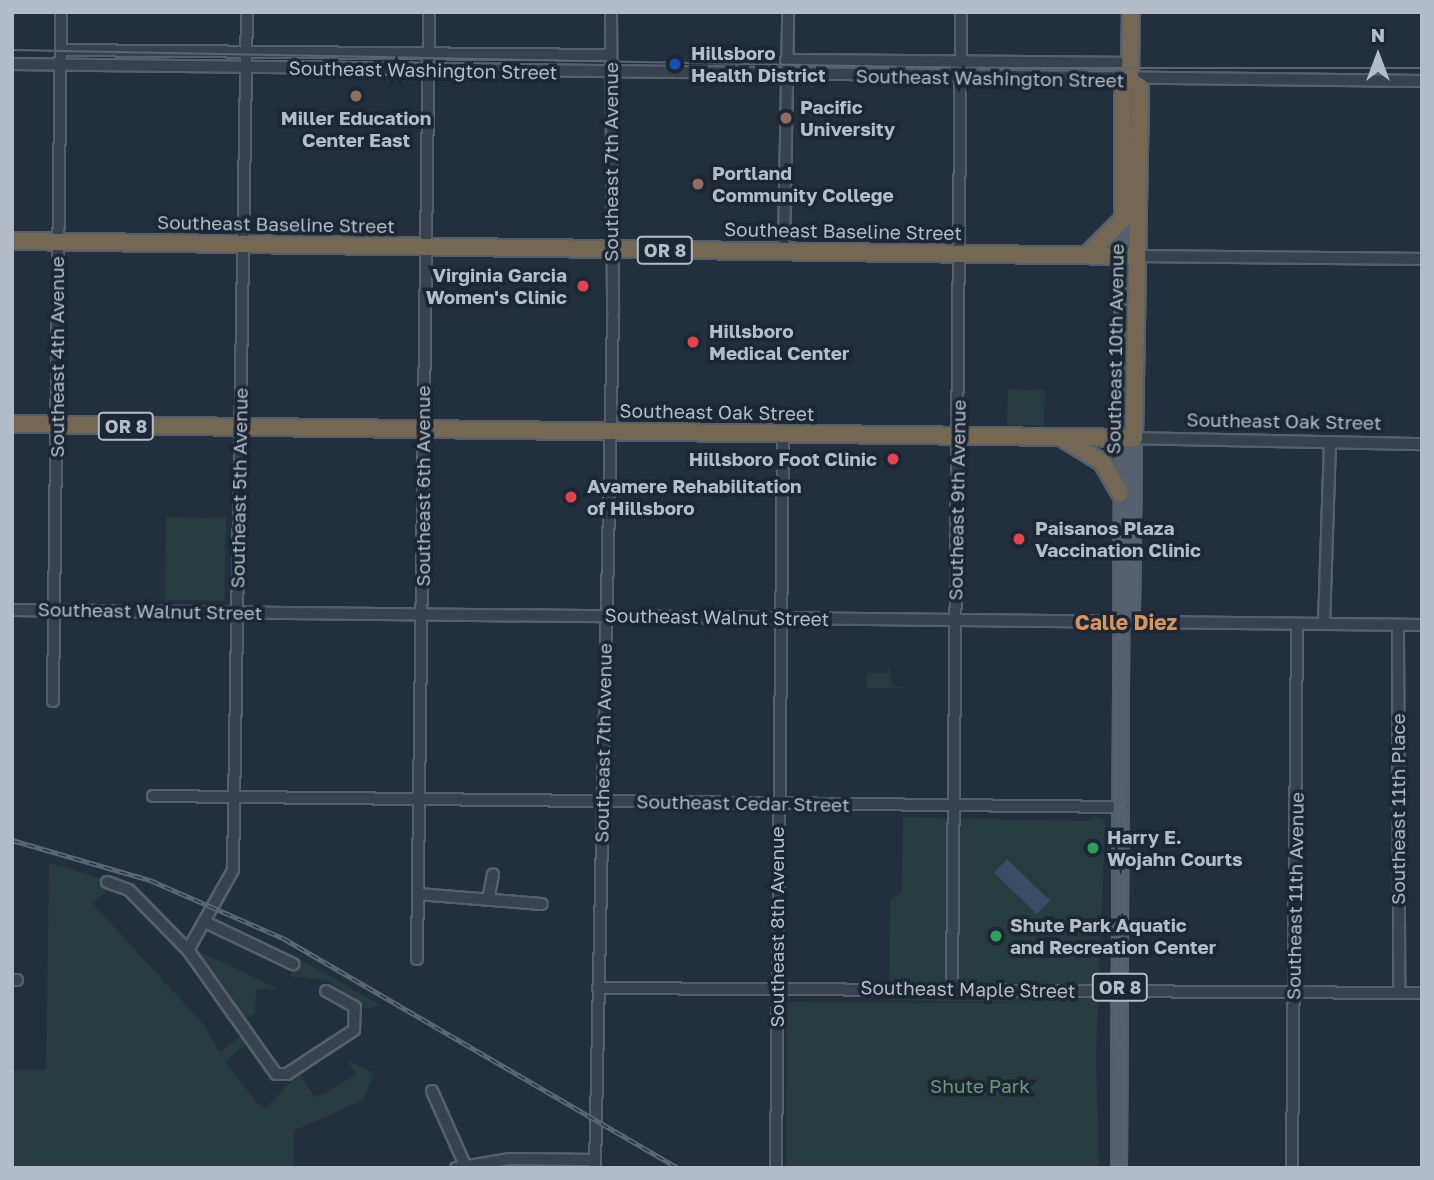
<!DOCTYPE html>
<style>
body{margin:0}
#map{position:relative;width:1434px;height:1180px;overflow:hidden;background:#242f3e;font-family:"Golos Text",sans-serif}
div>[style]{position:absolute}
.green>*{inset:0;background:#263c3f;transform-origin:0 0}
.water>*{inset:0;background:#394c67;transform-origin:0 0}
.roads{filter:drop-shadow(2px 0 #565f6c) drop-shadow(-2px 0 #565f6c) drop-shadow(0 2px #565f6c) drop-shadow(0 -2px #565f6c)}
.minor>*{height:10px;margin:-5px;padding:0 5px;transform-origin:5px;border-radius:5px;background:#38414e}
.major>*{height:14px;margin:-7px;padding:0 7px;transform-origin:7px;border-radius:7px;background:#56606e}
.highway>*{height:16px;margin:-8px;padding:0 8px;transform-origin:8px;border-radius:8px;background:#746855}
.tram>*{height:2px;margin:-1px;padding:0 1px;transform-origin:1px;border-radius:1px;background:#5a6575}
.rail>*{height:5px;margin-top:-2.5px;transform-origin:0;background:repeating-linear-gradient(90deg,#1d2633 0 8px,#5a6575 0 16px);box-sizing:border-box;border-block:2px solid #5a6575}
.dots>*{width:19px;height:19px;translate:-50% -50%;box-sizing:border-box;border:4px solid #1d2633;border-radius:50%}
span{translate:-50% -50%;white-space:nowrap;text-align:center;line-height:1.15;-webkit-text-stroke:7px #1d2633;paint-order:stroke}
.shield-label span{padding:2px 5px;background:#1d2633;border:2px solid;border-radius:5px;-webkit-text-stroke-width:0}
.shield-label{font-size:18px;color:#b4bcc9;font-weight:700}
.poi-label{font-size:19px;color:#b4bcc9;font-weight:700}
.left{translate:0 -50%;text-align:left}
.right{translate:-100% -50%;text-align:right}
.street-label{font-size:19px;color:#b4bcc9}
.park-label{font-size:19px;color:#6b9a76}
.neighbourhood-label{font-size:21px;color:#d59563;font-weight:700}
.frame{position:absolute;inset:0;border:14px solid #b4bcc9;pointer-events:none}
.north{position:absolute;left:1343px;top:21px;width:70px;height:70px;-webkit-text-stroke:5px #1d2633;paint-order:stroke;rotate:0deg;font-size:19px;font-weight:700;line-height:28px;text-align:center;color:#b4bcc9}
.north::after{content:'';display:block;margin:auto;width:24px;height:32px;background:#b4bcc9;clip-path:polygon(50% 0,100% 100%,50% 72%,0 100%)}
</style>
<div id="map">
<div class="green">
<div style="left:1008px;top:389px;width:37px;height:36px;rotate:2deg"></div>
<div style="left:166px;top:517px;width:60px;height:83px;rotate:1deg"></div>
<div style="clip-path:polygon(889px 663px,892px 686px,910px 688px,867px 688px,867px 673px,888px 673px)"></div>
<div style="clip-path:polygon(1095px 816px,1105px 821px,1105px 832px,1096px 1055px,1099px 1168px,786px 1168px,787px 1002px,1044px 1003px,889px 1000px,890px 900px,902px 892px,903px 817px,1087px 821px)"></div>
<div style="clip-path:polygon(49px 863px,117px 883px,92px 903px,204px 1025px,220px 1052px,242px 1035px,248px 1043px,225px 1061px,256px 1102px,266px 1108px,299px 1073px,315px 1097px,326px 1093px,356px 1074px,347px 1060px,374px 1073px,363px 1100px,294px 1131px,294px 1168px,12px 1168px,12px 1070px,46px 1070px)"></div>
<div style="clip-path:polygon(198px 951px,279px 989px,256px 989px,255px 1013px,246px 1019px)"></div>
<div style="clip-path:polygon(297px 958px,333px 978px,382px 1006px,365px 1008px,327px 980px,290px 976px)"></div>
</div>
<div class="water">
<div style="left:1007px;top:859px;width:60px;height:19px;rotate:44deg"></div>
</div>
<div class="roads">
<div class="minor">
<div style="left:611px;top:12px;width:300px;rotate:89.6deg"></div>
<div style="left:61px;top:50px;width:550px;rotate:0.52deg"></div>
<div style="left:786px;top:60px;width:344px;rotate:0.5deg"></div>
<div style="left:12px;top:64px;width:1410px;rotate:0.69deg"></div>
<div style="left:784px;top:251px;width:239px;rotate:-89deg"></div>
<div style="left:1138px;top:256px;width:284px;rotate:0.6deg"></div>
<div style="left:1134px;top:438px;width:288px;rotate:1.2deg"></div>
<div style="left:12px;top:610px;width:1410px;rotate:0.61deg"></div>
<div style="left:1324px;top:624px;width:181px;rotate:-88.1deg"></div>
<div style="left:1398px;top:625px;width:368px;rotate:89.8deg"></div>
<div style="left:53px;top:701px;width:689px;rotate:-89.33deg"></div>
<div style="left:153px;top:796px;width:970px;rotate:0.65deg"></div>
<div style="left:107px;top:882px;width:23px;rotate:20deg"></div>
<div style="left:129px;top:890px;width:84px;rotate:45.5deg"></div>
<div style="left:188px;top:950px;width:152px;rotate:54.6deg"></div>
<div style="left:276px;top:1074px;width:11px"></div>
<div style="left:287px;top:1074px;width:80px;rotate:-33.3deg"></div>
<div style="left:354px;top:1030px;width:23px;rotate:-88deg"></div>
<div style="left:355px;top:1007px;width:33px;rotate:-151deg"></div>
<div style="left:418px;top:894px;width:124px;rotate:4.6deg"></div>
<div style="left:489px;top:895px;width:21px;rotate:-79deg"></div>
<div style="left:205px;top:922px;width:98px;rotate:25.5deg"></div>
<div style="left:188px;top:950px;width:92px;rotate:-60.6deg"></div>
<div style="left:233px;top:870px;width:858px;rotate:-89.07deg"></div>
<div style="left:417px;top:959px;width:947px;rotate:-89.27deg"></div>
<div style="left:12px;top:980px;width:5px"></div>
<div style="left:598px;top:988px;width:824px;rotate:0.35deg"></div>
<div style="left:952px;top:988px;width:976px;rotate:-89.47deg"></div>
<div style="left:432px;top:1091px;width:81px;rotate:66deg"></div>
<div style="left:456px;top:1168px;width:55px;rotate:-9.5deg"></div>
<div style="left:510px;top:1159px;width:85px;rotate:0.7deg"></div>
<div style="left:595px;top:1168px;width:850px;rotate:-88.79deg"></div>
<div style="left:776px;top:1168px;width:734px;rotate:-89.45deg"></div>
<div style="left:1292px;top:1168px;width:544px;rotate:-89.47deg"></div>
</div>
<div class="major">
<div style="left:1125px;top:622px;width:13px;rotate:-58deg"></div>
<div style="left:1132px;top:611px;width:173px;rotate:-89.3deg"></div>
<div style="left:1119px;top:1168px;width:949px;rotate:-89.76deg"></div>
</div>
<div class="highway">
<div style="left:12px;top:241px;width:1111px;rotate:0.77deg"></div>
<div style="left:1087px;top:255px;width:51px;rotate:-45deg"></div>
<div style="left:1123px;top:219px;width:131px;rotate:-90deg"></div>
<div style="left:1123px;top:88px;width:11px;rotate:-49deg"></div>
<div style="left:1130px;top:80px;width:68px;rotate:-89.2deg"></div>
<div style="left:12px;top:424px;width:1122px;rotate:0.71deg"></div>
<div style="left:1134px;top:438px;width:351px;rotate:-89deg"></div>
<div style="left:1140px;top:87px;width:12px;rotate:-145deg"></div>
<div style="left:1064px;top:439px;width:44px;rotate:31.2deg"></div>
<div style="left:1102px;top:462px;width:36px;rotate:60deg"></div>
</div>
</div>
<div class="tram">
<div style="left:12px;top:50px;width:950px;rotate:1.09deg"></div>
<div style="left:962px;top:68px;width:460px"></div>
</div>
<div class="rail">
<div style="left:12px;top:840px;width:144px;rotate:16.2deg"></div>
<div style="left:150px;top:880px;width:145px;rotate:23.6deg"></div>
<div style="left:283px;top:938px;width:457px;rotate:30.2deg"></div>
</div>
<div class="dots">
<div style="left:675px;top:64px;background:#1a4fb4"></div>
<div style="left:356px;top:96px;background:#8d6e63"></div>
<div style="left:786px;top:118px;background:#8d6e63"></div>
<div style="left:698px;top:184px;background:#8d6e63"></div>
<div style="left:583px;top:286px;background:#e0444e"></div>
<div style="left:693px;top:342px;background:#e0444e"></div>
<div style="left:893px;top:459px;background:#e0444e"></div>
<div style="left:571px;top:497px;background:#e0444e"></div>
<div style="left:1019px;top:539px;background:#e0444e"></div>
<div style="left:1093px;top:848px;background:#2e9e5b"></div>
<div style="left:996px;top:936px;background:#2e9e5b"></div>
</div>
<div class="shield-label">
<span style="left:665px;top:250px">OR 8</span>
<span style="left:126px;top:426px">OR 8</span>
<span style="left:1120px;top:987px">OR 8</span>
</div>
<div class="poi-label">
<span class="left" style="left:691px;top:64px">Hillsboro<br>Health District</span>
<span class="left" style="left:800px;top:118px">Pacific<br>University</span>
<span style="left:356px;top:129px">Miller Education<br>Center East</span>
<span class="left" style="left:712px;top:184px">Portland<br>Community College</span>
<span class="right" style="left:567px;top:286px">Virginia Garcia<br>Women's Clinic</span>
<span class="left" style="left:709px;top:342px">Hillsboro<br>Medical Center</span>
<span class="right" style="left:877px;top:459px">Hillsboro Foot Clinic</span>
<span class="left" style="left:587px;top:497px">Avamere Rehabilitation<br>of Hillsboro</span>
<span class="left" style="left:1035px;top:539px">Paisanos Plaza<br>Vaccination Clinic</span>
<span class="left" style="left:1107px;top:848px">Harry E.<br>Wojahn Courts</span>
<span class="left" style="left:1010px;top:936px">Shute Park Aquatic<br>and Recreation Center</span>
</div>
<div class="street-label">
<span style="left:423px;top:70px;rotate:1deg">Southeast Washington Street</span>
<span style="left:990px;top:78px;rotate:1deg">Southeast Washington Street</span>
<span style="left:611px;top:162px;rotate:-90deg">Southeast 7th Avenue</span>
<span style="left:276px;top:224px;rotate:1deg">Southeast Baseline Street</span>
<span style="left:843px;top:231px;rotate:1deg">Southeast Baseline Street</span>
<span style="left:1115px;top:349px;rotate:-89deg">Southeast 10th Avenue</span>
<span style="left:57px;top:357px;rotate:-90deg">Southeast 4th Avenue</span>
<span style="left:717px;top:412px;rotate:1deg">Southeast Oak Street</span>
<span style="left:1284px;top:421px;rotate:1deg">Southeast Oak Street</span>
<span style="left:423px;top:486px;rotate:-90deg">Southeast 6th Avenue</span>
<span style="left:239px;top:488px;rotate:-89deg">Southeast 5th Avenue</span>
<span style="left:957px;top:500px;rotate:-89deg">Southeast 9th Avenue</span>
<span style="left:150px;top:611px;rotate:1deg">Southeast Walnut Street</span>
<span style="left:717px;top:617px;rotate:1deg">Southeast Walnut Street</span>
<span style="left:603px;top:743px;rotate:-89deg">Southeast 7th Avenue</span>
<span style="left:743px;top:803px;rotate:1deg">Southeast Cedar Street</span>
<span style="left:1398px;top:809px;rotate:-90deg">Southeast 11th Place</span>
<span style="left:1295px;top:896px;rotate:-89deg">Southeast 11th Avenue</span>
<span style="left:777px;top:927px;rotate:-90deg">Southeast 8th Avenue</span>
<span style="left:968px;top:989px;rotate:1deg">Southeast Maple Street</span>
</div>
<div class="park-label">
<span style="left:980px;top:1086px">Shute Park</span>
</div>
<div class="neighbourhood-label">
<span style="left:1126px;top:622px">Calle Diez</span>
</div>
<div class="frame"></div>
<div class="north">N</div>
</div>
